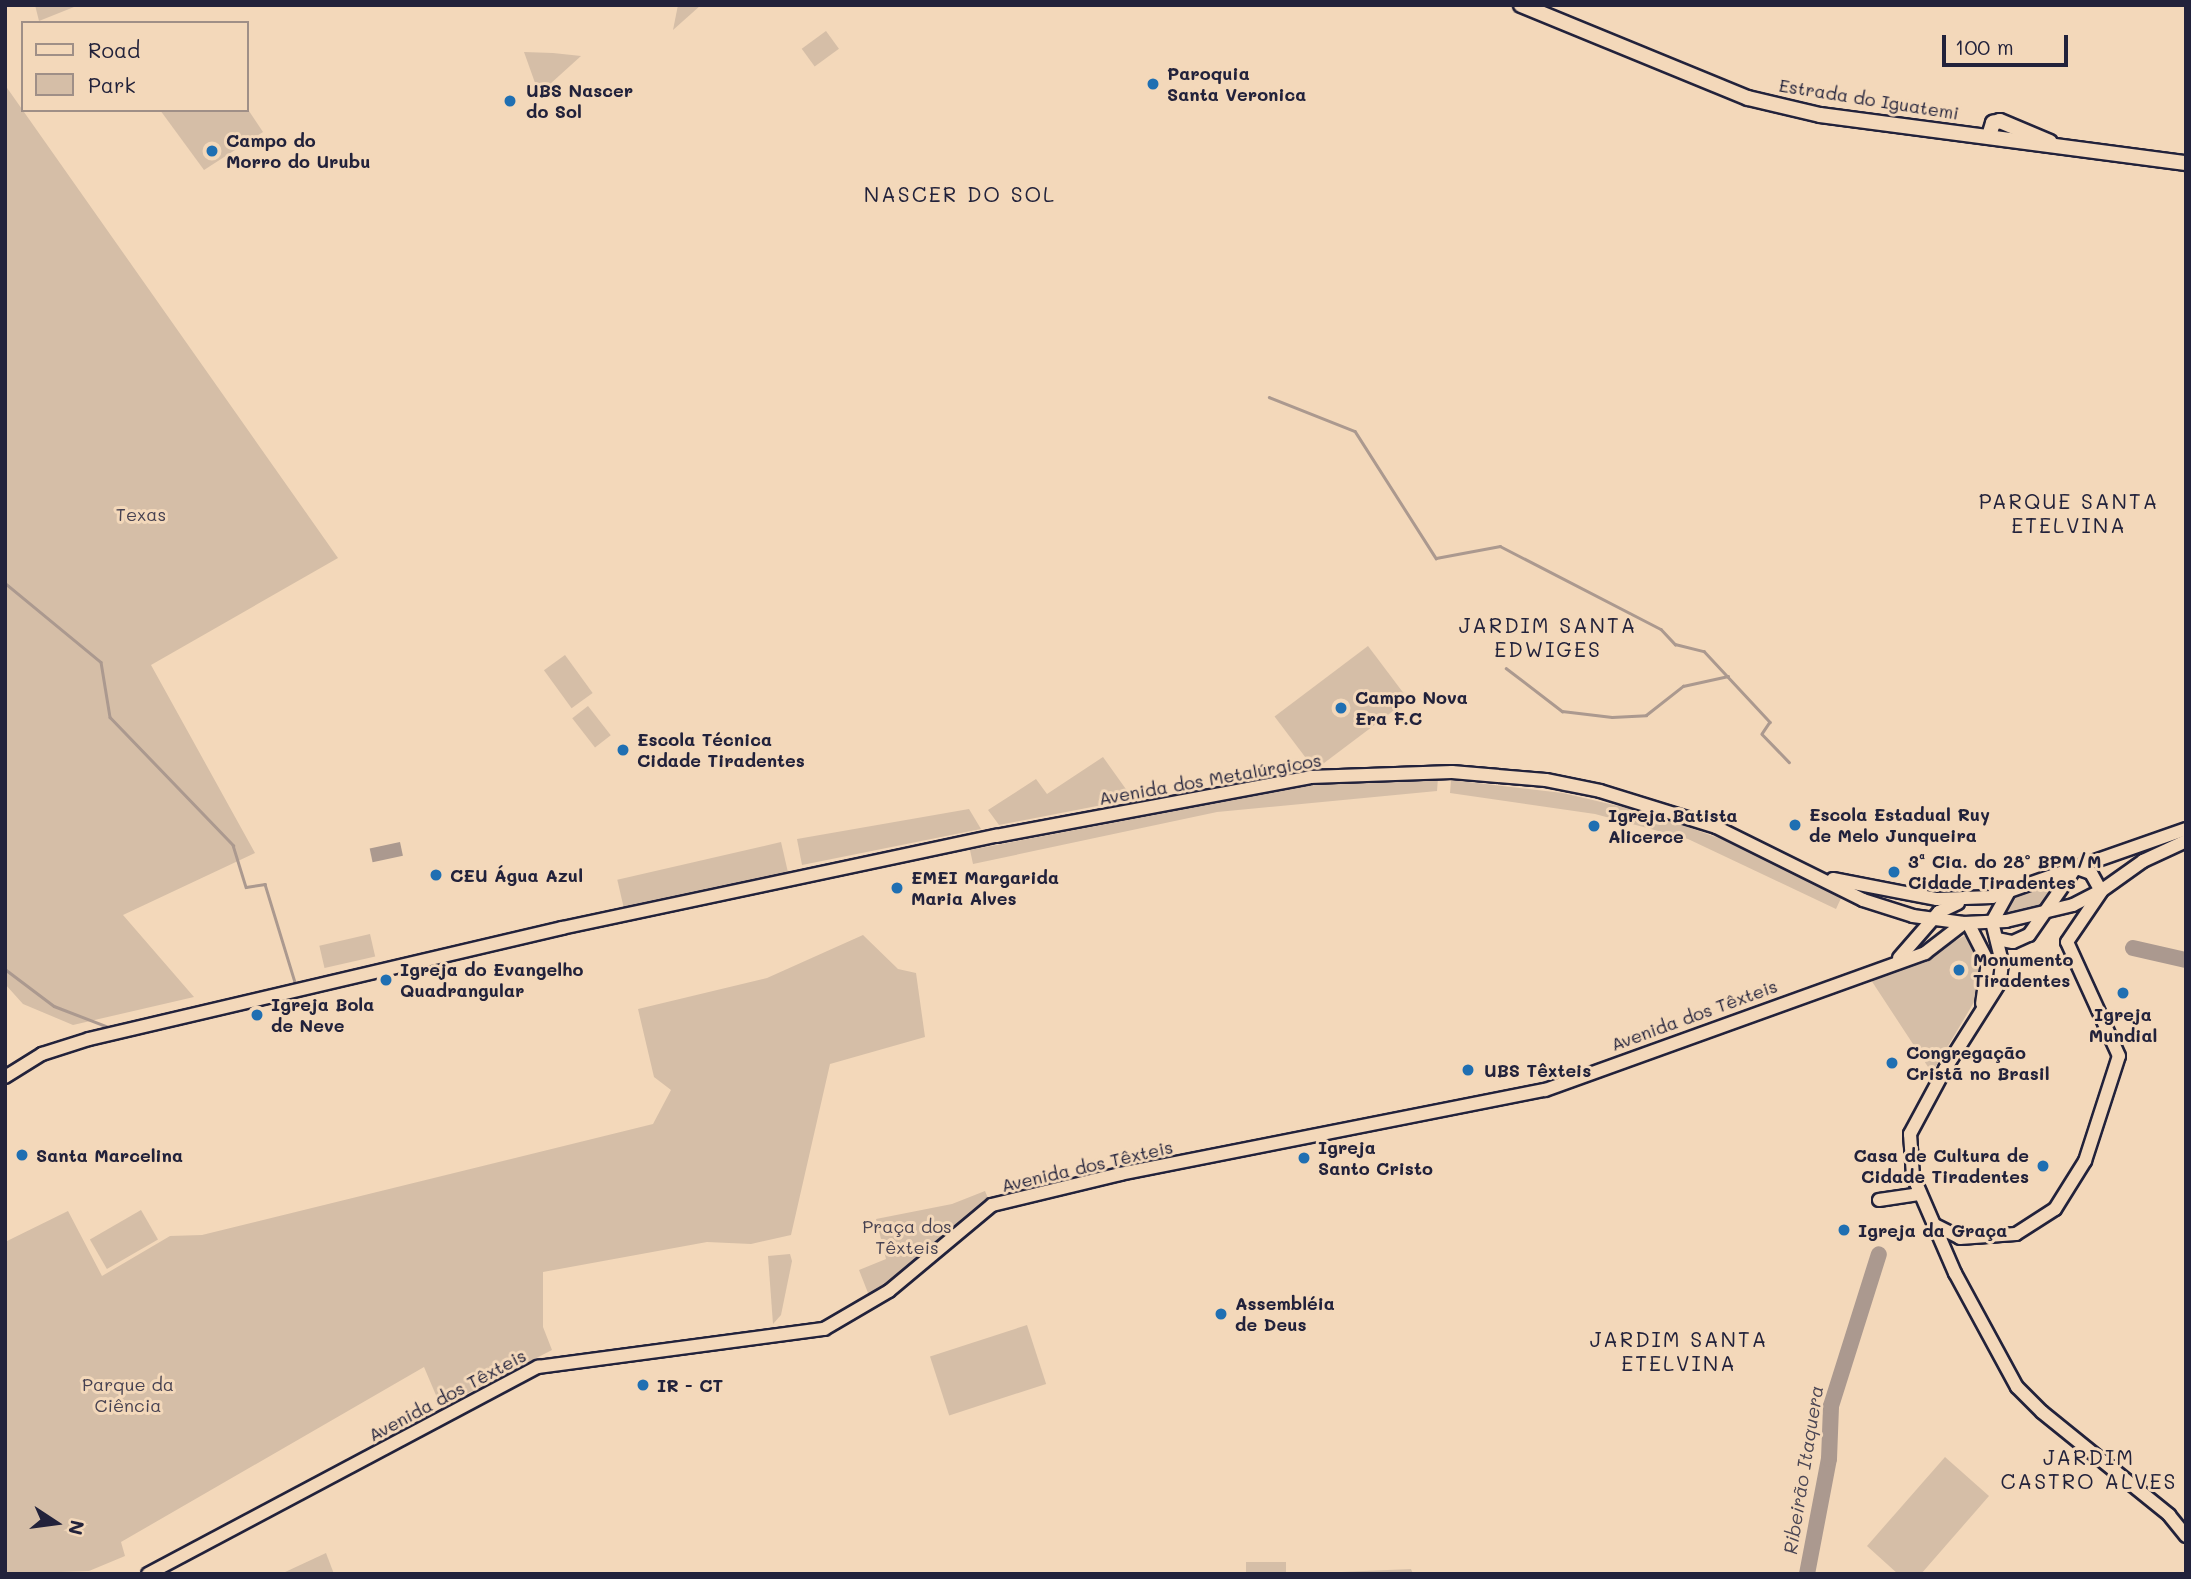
<!DOCTYPE html>
<meta charset="utf-8">
<style>
body{margin:0}
#map{position:relative;width:2191px;height:1579px;overflow:hidden;background:#f3d8ba;font-family:Mali,sans-serif}
div>[style]{position:absolute}
.green>*{inset:0;background:#d5bea7;transform-origin:0 0}
.water>*{inset:0;background:#ab998f;transform-origin:0 0}
.stream>*{height:2.5px;margin:-1.25px;padding:0 1.25px;transform-origin:1.25px;border-radius:1.25px;background:#ab998f}
.river>*{height:16px;margin:-8px;padding:0 8px;transform-origin:8px;border-radius:8px;background:#ab998f}
.roads{filter:drop-shadow(2px 0 #22223b) drop-shadow(-2px 0 #22223b) drop-shadow(0 2px #22223b) drop-shadow(0 -2px #22223b)}
.secondary>*{height:12px;margin:-6px;padding:0 6px;transform-origin:6px;border-radius:6px;background:#f3d8ba}
.primary>*{height:14px;margin:-7px;padding:0 7px;transform-origin:7px;border-radius:7px;background:#f3d8ba}
.dots>*{width:19px;height:19px;translate:-50% -50%;box-sizing:border-box;border:4px solid #f3d8ba;border-radius:50%}
span{translate:-50% -50%;white-space:nowrap;text-align:center;line-height:1.15;-webkit-text-stroke:6px #f3d8ba;paint-order:stroke}
.poi-label{font-size:18px;color:#22223b;font-weight:700}
.left{translate:0 -50%;text-align:left}
.right{translate:-100% -50%;text-align:right}
.street-label{font-size:18px;color:#22223b}
.park-label{font-size:18px;color:#464151}
.water-label{font-size:19px;color:#4b4654;font-style:italic}
.quarter-label{font-size:21px;color:#22223b;letter-spacing:2px}
.frame{position:absolute;inset:0;border:7px solid #22223b;pointer-events:none}
.legend{position:absolute;left:21px;top:21px;width:228px;height:91px;box-sizing:border-box;background:#f3d8ba;border:2px solid #9f8f87;margin:0;padding:9px 12px;list-style:none;font-size:21px;color:#22223b}
.legend li{display:flex;align-items:center;gap:14px;height:35px}
.legend b{width:35px;border:2px solid #9f8f87}
.north{position:absolute;left:21px;top:1488px;width:70px;height:70px;-webkit-text-stroke:5px #f3d8ba;paint-order:stroke;rotate:103deg;font-size:19px;font-weight:700;line-height:28px;text-align:center;color:#22223b}
.north::after{content:'';display:block;margin:auto;width:24px;height:32px;background:#22223b;clip-path:polygon(50% 0,100% 100%,50% 72%,0 100%)}
.scale{position:absolute;left:1942px;top:35px;width:126px;height:32px;box-sizing:border-box;border:4px solid #22223b;border-top:0;padding-left:9px;font-size:21px;line-height:24px;white-space:nowrap;color:#22223b;-webkit-text-stroke:5px #f3d8ba;paint-order:stroke}
</style>
<div id="map">
<div class="green">
<div style="clip-path:polygon(35px 5px,79px 5px,39px 21px)"></div>
<div style="clip-path:polygon(678px 5px,701px 5px,673px 30px)"></div>
<div style="left:826px;top:31px;width:22px;height:30px;rotate:54deg"></div>
<div style="clip-path:polygon(524px 52px,553px 53px,581px 56px,539px 94px)"></div>
<div style="clip-path:polygon(5px 85px,338px 558px,151px 665px,255px 853px,123px 915px,194px 997px,73px 1025px,23px 1004px,5px 984px)"></div>
<div style="clip-path:polygon(247px 108px,263px 132px,204px 170px,160px 110px)"></div>
<div style="left:1368px;top:646px;width:67px;height:117px;rotate:53deg"></div>
<div style="left:565px;top:655px;width:47px;height:26px;rotate:54deg"></div>
<div style="left:588px;top:706px;width:37px;height:20px;rotate:52deg"></div>
<div style="clip-path:polygon(1103px 757px,1133px 799px,999px 825px,988px 810px,1036px 779px,1047px 794px)"></div>
<div style="clip-path:polygon(1438px 778px,1437px 791px,1217px 812px,973px 864px,970px 850px,1329px 782px)"></div>
<div style="clip-path:polygon(1451px 780px,1563px 793px,1648px 813px,1744px 847px,1842px 896px,1836px 909px,1688px 839px,1595px 814px,1450px 793px)"></div>
<div style="clip-path:polygon(969px 809px,981px 829px,802px 865px,797px 839px)"></div>
<div style="left:781px;top:842px;width:31px;height:168px;rotate:77deg"></div>
<div style="clip-path:polygon(2043px 881px,2051px 890px,2040px 909px,1995px 917px,2012px 892px)"></div>
<div style="left:370px;top:934px;width:23px;height:52px;rotate:77deg"></div>
<div style="clip-path:polygon(863px 935px,898px 969px,916px 973px,925px 1037px,830px 1064px,791px 1235px,751px 1244px,707px 1242px,543px 1272px,543px 1327px,552px 1350px,441px 1407px,424px 1367px,121px 1542px,125px 1556px,89px 1571px,5px 1574px,5px 1242px,68px 1211px,102px 1276px,170px 1236px,202px 1235px,653px 1124px,671px 1090px,654px 1077px,638px 1009px,767px 978px)"></div>
<div style="clip-path:polygon(1964px 936px,1975px 940px,1983px 959px,1980px 992px,1932px 1073px,1871px 980px,1918px 962px)"></div>
<div style="clip-path:polygon(985px 1191px,990px 1203px,870px 1298px,859px 1270px,886px 1259px,876px 1219px,952px 1204px)"></div>
<div style="left:141px;top:1210px;width:34px;height:59px;rotate:60deg"></div>
<div style="clip-path:polygon(790px 1254px,792px 1261px,781px 1315px,773px 1324px,768px 1256px)"></div>
<div style="left:1027px;top:1325px;width:62px;height:102px;rotate:72deg"></div>
<div style="clip-path:polygon(1945px 1457px,1989px 1496px,1921px 1574px,1898px 1574px,1867px 1546px)"></div>
<div style="clip-path:polygon(326px 1553px,334px 1574px,283px 1574px,283px 1573px)"></div>
<div style="left:1286px;top:1562px;width:12px;height:40px;rotate:90deg"></div>
<div style="clip-path:polygon(1411px 1569px,1413px 1574px,1318px 1574px,1318px 1573px)"></div>
</div>
<div class="water">
<div style="left:400px;top:842px;width:14px;height:31px;rotate:78deg"></div>
</div>
<div class="stream">
<div style="left:1269px;top:397px;width:92px;rotate:21.6deg"></div>
<div style="left:1355px;top:431px;width:151px;rotate:57.5deg"></div>
<div style="left:1436px;top:558px;width:65px;rotate:-10.6deg"></div>
<div style="left:1500px;top:546px;width:181px;rotate:27.3deg"></div>
<div style="left:1661px;top:629px;width:21px;rotate:47deg"></div>
<div style="left:1675px;top:644px;width:30px;rotate:14deg"></div>
<div style="left:1704px;top:651px;width:97px;rotate:47.1deg"></div>
<div style="left:1770px;top:722px;width:14px;rotate:124deg"></div>
<div style="left:1762px;top:734px;width:39px;rotate:46deg"></div>
<div style="left:5px;top:583px;width:124px;rotate:39.5deg"></div>
<div style="left:101px;top:662px;width:56px;rotate:80.7deg"></div>
<div style="left:110px;top:717px;width:178px;rotate:46.1deg"></div>
<div style="left:233px;top:845px;width:44px;rotate:72.8deg"></div>
<div style="left:246px;top:887px;width:19px;rotate:-9deg"></div>
<div style="left:265px;top:884px;width:102px;rotate:73deg"></div>
<div style="left:1506px;top:668px;width:71px;rotate:37.5deg"></div>
<div style="left:1562px;top:711px;width:50px;rotate:6.8deg"></div>
<div style="left:1612px;top:717px;width:34px;rotate:-3deg"></div>
<div style="left:1646px;top:715px;width:47px;rotate:-38.1deg"></div>
<div style="left:1683px;top:686px;width:46px;rotate:-12.5deg"></div>
<div style="left:5px;top:969px;width:61px;rotate:37.1deg"></div>
<div style="left:54px;top:1006px;width:61px;rotate:21.1deg"></div>
</div>
<div class="river">
<div style="left:2133px;top:948px;width:54px;rotate:12.8deg"></div>
<div style="left:1807px;top:1574px;width:117px;rotate:-79.2deg"></div>
<div style="left:1829px;top:1459px;width:53px;rotate:-87.8deg"></div>
<div style="left:1831px;top:1406px;width:159px;rotate:-72.5deg"></div>
</div>
<div class="roads">
<div class="secondary">
<div style="left:2077px;top:868px;width:15px;rotate:20deg"></div>
<div style="left:2091px;top:873px;width:21px;rotate:61deg"></div>
<div style="left:1833px;top:879px;width:106px;rotate:10.9deg"></div>
<div style="left:1937px;top:899px;width:55px;rotate:-2.1deg"></div>
<div style="left:1992px;top:897px;width:206px;rotate:-19.3deg"></div>
<div style="left:1992px;top:922px;width:41px;rotate:76deg"></div>
<div style="left:2002px;top:962px;width:20px;rotate:96deg"></div>
<div style="left:2000px;top:982px;width:103px;rotate:122.3deg"></div>
<div style="left:1945px;top:1069px;width:74px;rotate:118.3deg"></div>
<div style="left:1910px;top:1134px;width:42px;rotate:85.9deg"></div>
<div style="left:1913px;top:1176px;width:106px;rotate:66.6deg"></div>
<div style="left:1955px;top:1273px;width:130px;rotate:61.5deg"></div>
<div style="left:2017px;top:1387px;width:35px;rotate:45deg"></div>
<div style="left:2042px;top:1412px;width:164px;rotate:39deg"></div>
<div style="left:2169px;top:1515px;width:27px;rotate:51deg"></div>
<div style="left:1992px;top:922px;width:33px;rotate:-61deg"></div>
<div style="left:1968px;top:923px;width:44px;rotate:62.9deg"></div>
<div style="left:1988px;top:962px;width:42px;rotate:98.1deg"></div>
<div style="left:1997px;top:939px;width:16px;rotate:11deg"></div>
<div style="left:2013px;top:942px;width:17px;rotate:-24deg"></div>
<div style="left:2029px;top:935px;width:79px;rotate:-55.3deg"></div>
<div style="left:1899px;top:958px;width:61px;rotate:-49deg"></div>
<div style="left:1939px;top:912px;width:21px;rotate:-25deg"></div>
<div style="left:5px;top:1077px;width:44px;rotate:-31.9deg"></div>
<div style="left:42px;top:1054px;width:49px;rotate:-17.7deg"></div>
<div style="left:89px;top:1039px;width:486px;rotate:-13.2deg"></div>
<div style="left:562px;top:928px;width:444px;rotate:-12deg"></div>
<div style="left:996px;top:836px;width:319px;rotate:-10.6deg"></div>
<div style="left:1310px;top:777px;width:142px;rotate:-2deg"></div>
<div style="left:1452px;top:772px;width:94px;rotate:4.9deg"></div>
<div style="left:1546px;top:780px;width:55px;rotate:11.5deg"></div>
<div style="left:1600px;top:791px;width:121px;rotate:17.2deg"></div>
<div style="left:1716px;top:827px;width:164px;rotate:26.4deg"></div>
<div style="left:1863px;top:900px;width:52px;rotate:17.7deg"></div>
<div style="left:1913px;top:916px;width:51px;rotate:7.8deg"></div>
<div style="left:1964px;top:923px;width:42px;rotate:-2.7deg"></div>
<div style="left:2006px;top:921px;width:69px;rotate:-13.4deg"></div>
<div style="left:2073px;top:905px;width:31px;rotate:-27deg"></div>
<div style="left:2101px;top:891px;width:52px;rotate:-35.5deg"></div>
<div style="left:2143px;top:861px;width:47px;rotate:-24.9deg"></div>
<div style="left:1879px;top:1200px;width:40px;rotate:-8.5deg"></div>
<div style="left:1935px;top:1225px;width:28px;rotate:27deg"></div>
<div style="left:1960px;top:1238px;width:56px;rotate:-4.1deg"></div>
<div style="left:2016px;top:1234px;width:46px;rotate:-32.7deg"></div>
<div style="left:2055px;top:1209px;width:57px;rotate:-58deg"></div>
<div style="left:2085px;top:1161px;width:110px;rotate:-72.1deg"></div>
<div style="left:2119px;top:1056px;width:125px;rotate:-114.5deg"></div>
<div style="left:2067px;top:942px;width:60px;rotate:-55.8deg"></div>
<div style="left:148px;top:1574px;width:442px;rotate:-28deg"></div>
<div style="left:538px;top:1367px;width:289px;rotate:-7.6deg"></div>
<div style="left:824px;top:1329px;width:75px;rotate:-30.3deg"></div>
<div style="left:889px;top:1291px;width:134px;rotate:-39.9deg"></div>
<div style="left:992px;top:1205px;width:132px;rotate:-13.6deg"></div>
<div style="left:1120px;top:1174px;width:433px;rotate:-11.2deg"></div>
<div style="left:1545px;top:1090px;width:404px;rotate:-19.8deg"></div>
<div style="left:1925px;top:953px;width:49px;rotate:-37.6deg"></div>
</div>
<div class="primary">
<div style="left:1521px;top:5px;width:245px;rotate:22.3deg"></div>
<div style="left:1748px;top:98px;width:74px;rotate:13.3deg"></div>
<div style="left:1820px;top:115px;width:369px;rotate:7.5deg"></div>
<div style="left:1989px;top:136px;width:14px;rotate:-73deg"></div>
<div style="left:1993px;top:123px;width:7px;rotate:-16deg"></div>
<div style="left:2000px;top:121px;width:54px;rotate:22.8deg"></div>
</div>
</div>
<div class="dots">
<div style="left:1153px;top:84px;background:#1f6fb2"></div>
<div style="left:510px;top:101px;background:#1f6fb2"></div>
<div style="left:212px;top:151px;background:#1f6fb2"></div>
<div style="left:1341px;top:708px;background:#1f6fb2"></div>
<div style="left:623px;top:750px;background:#1f6fb2"></div>
<div style="left:1795px;top:825px;background:#1f6fb2"></div>
<div style="left:1594px;top:826px;background:#1f6fb2"></div>
<div style="left:1894px;top:872px;background:#1f6fb2"></div>
<div style="left:436px;top:875px;background:#1f6fb2"></div>
<div style="left:897px;top:888px;background:#1f6fb2"></div>
<div style="left:1959px;top:970px;background:#1f6fb2"></div>
<div style="left:386px;top:980px;background:#1f6fb2"></div>
<div style="left:2123px;top:993px;background:#1f6fb2"></div>
<div style="left:257px;top:1015px;background:#1f6fb2"></div>
<div style="left:1892px;top:1063px;background:#1f6fb2"></div>
<div style="left:1468px;top:1070px;background:#1f6fb2"></div>
<div style="left:22px;top:1155px;background:#1f6fb2"></div>
<div style="left:1304px;top:1158px;background:#1f6fb2"></div>
<div style="left:2043px;top:1166px;background:#1f6fb2"></div>
<div style="left:1844px;top:1230px;background:#1f6fb2"></div>
<div style="left:1221px;top:1314px;background:#1f6fb2"></div>
<div style="left:643px;top:1385px;background:#1f6fb2"></div>
</div>
<div class="poi-label">
<span class="left" style="left:1167px;top:84px">Paroquia<br>Santa Veronica</span>
<span class="left" style="left:526px;top:101px">UBS Nascer<br>do Sol</span>
<span class="left" style="left:226px;top:151px">Campo do<br>Morro do Urubu</span>
<span class="left" style="left:1355px;top:708px">Campo Nova<br>Era F.C</span>
<span class="left" style="left:637px;top:750px">Escola Técnica<br>Cidade Tiradentes</span>
<span class="left" style="left:1809px;top:825px">Escola Estadual Ruy<br>de Melo Junqueira</span>
<span class="left" style="left:1608px;top:826px">Igreja Batista<br>Alicerce</span>
<span class="left" style="left:1908px;top:872px">3ª Cia. do 28º BPM/M<br>Cidade Tiradentes</span>
<span class="left" style="left:450px;top:875px">CEU Água Azul</span>
<span class="left" style="left:911px;top:888px">EMEI Margarida<br>Maria Alves</span>
<span class="left" style="left:1973px;top:970px">Monumento<br>Tiradentes</span>
<span class="left" style="left:400px;top:980px">Igreja do Evangelho<br>Quadrangular</span>
<span class="left" style="left:271px;top:1015px">Igreja Bola<br>de Neve</span>
<span style="left:2123px;top:1025px">Igreja<br>Mundial</span>
<span class="left" style="left:1906px;top:1063px">Congregação<br>Cristã no Brasil</span>
<span class="left" style="left:1484px;top:1070px">UBS Têxteis</span>
<span class="left" style="left:1318px;top:1158px">Igreja<br>Santo Cristo</span>
<span class="left" style="left:36px;top:1155px">Santa Marcelina</span>
<span class="right" style="left:2029px;top:1166px">Casa de Cultura de<br>Cidade Tiradentes</span>
<span class="left" style="left:1858px;top:1230px">Igreja da Graça</span>
<span class="left" style="left:1235px;top:1314px">Assembléia<br>de Deus</span>
<span class="left" style="left:657px;top:1385px">IR - CT</span>
</div>
<div class="street-label">
<span style="left:1869px;top:99px;rotate:9deg">Estrada do Iguatemi</span>
<span style="left:1210px;top:779px;rotate:-10deg">Avenida dos Metalúrgicos</span>
<span style="left:1694px;top:1015px;rotate:-20deg">Avenida dos Têxteis</span>
<span style="left:1087px;top:1166px;rotate:-13deg">Avenida dos Têxteis</span>
<span style="left:447px;top:1395px;rotate:-28deg">Avenida dos Têxteis</span>
</div>
<div class="park-label">
<span style="left:141px;top:514px">Texas</span>
<span style="left:907px;top:1237px">Praça dos<br>Têxteis</span>
<span style="left:128px;top:1395px">Parque da<br>Ciência</span>
</div>
<div class="water-label">
<span style="left:1803px;top:1470px;rotate:-81deg">Ribeirão Itaquera</span>
</div>
<div class="quarter-label">
<span style="left:960px;top:194px">NASCER DO SOL</span>
<span style="left:2069px;top:513px">PARQUE SANTA<br>ETELVINA</span>
<span style="left:1548px;top:637px">JARDIM SANTA<br>EDWIGES</span>
<span style="left:1679px;top:1351px">JARDIM SANTA<br>ETELVINA</span>
<span style="left:2089px;top:1469px">JARDIM<br>CASTRO ALVES</span>
</div>
<div class="frame"></div>
<ul class="legend">
<li><b style="height:9px;background:#f3d8ba"></b>Road</li>
<li><b style="height:19px;background:#d5bea7"></b>Park</li>
</ul>
<div class="north">N</div>
<div class="scale">100 m</div>
</div>
